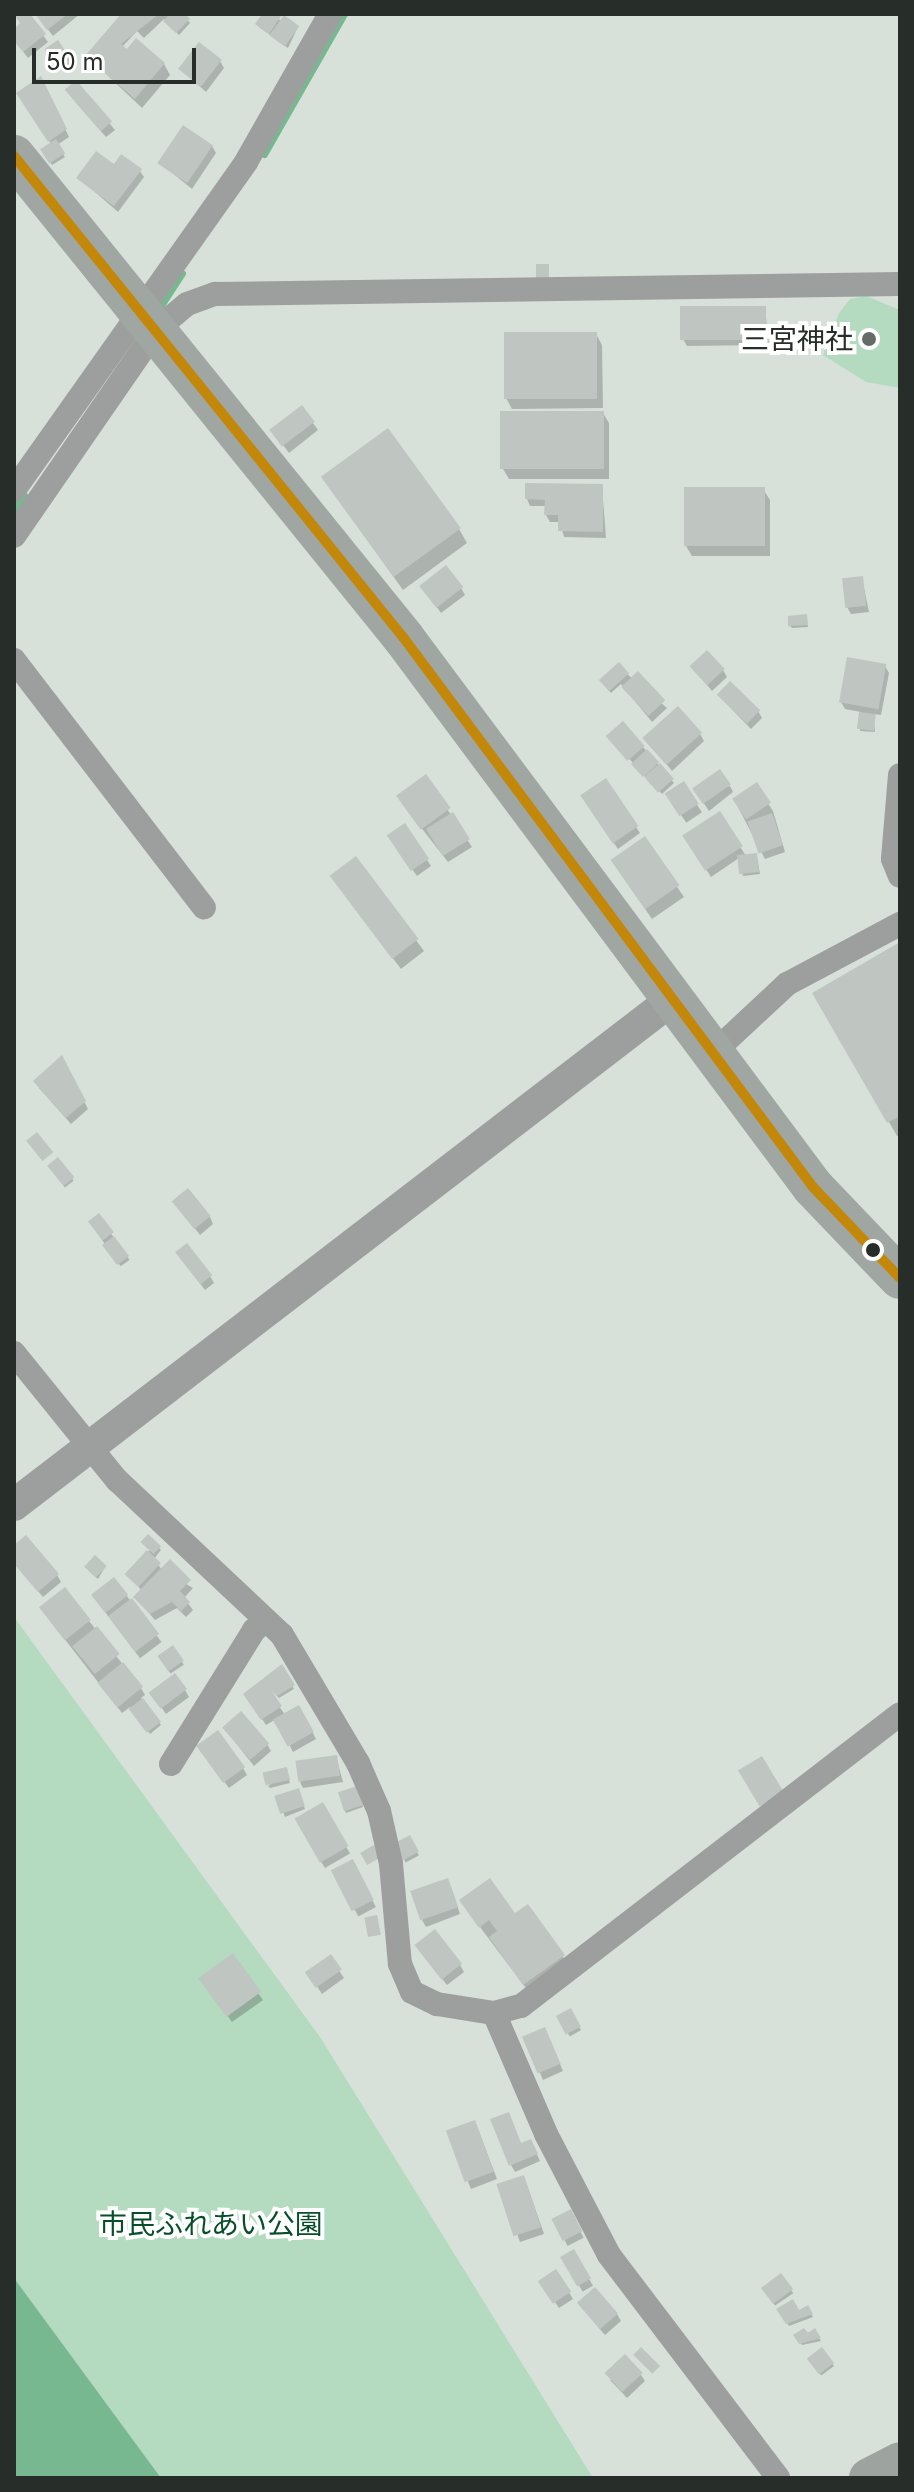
<!DOCTYPE html>
<meta charset="utf-8">
<style>
body{margin:0}
#map{position:relative;width:914px;height:2492px;overflow:hidden;background:#d8e0da;font-family:Inter,"Noto Sans JP",sans-serif}
div>[style]{position:absolute}
.green>*{inset:0;background:#b4dac0}
.water>*{inset:0;background:#78b890}
.shadow>*{inset:0;background:#0003;transform-origin:0 0}
.stream>*{height:7px;margin:-3.5px;padding:0 3.5px;transform-origin:3.5px;border-radius:3.5px;background:#78b890}
.building>*{inset:0;background:#bfc5c1;transform-origin:0 0}
.minor>*{height:24px;margin:-12px;padding:0 12px;transform-origin:12px;border-radius:12px;background:#9d9f9e}
.tertiary>*{height:32px;margin:-16px;padding:0 16px;transform-origin:16px;border-radius:16px;background:#9d9f9e}
.primary>*{height:40px;margin:-20px;padding:0 20px;transform-origin:20px;border-radius:20px;background:#9da39e}
.trunk>*{height:42px;margin:-21px;padding:0 21px;transform-origin:21px;border-radius:21px;background:#a0a6a1}
.bus-1>*{height:10px;margin:-5px;padding:0 5px;transform-origin:5px;border-radius:5px;background:#c3880a}
.dots>*{width:22px;height:22px;translate:-50% -50%;box-sizing:border-box;border:4px solid #fff;border-radius:50%}
span{translate:-50% -50%;white-space:nowrap;text-align:center;line-height:1.15;-webkit-text-stroke:8px #fff;paint-order:stroke}
.poi-label{font-size:28px;color:#272d29}
.right{translate:-100% -50%;text-align:right}
.park-label{font-size:28px;color:#084e29}
.frame{position:absolute;inset:0;border:16px solid #272d29;pointer-events:none}
.scale{position:absolute;left:32px;top:48px;width:164px;height:36px;box-sizing:border-box;border:4px solid #272d29;border-top:0;padding-left:10px;font-size:24px;line-height:28px;white-space:nowrap;color:#272d29;-webkit-text-stroke:6px #fff;paint-order:stroke}
</style>
<div id="map">
<div class="green">
<div style="clip-path:polygon(866px 296px,900px 310px,900px 388px,866px 382px,823px 355px,839px 313px,850px 299px)"></div>
<div style="clip-path:polygon(14px 1617px,320px 2037px,593px 2478px,161px 2478px,14px 2278px)"></div>
</div>
<div class="water">
<div style="clip-path:polygon(14px 2278px,161px 2478px,14px 2478px)"></div>
</div>
<div class="shadow">
<div style="clip-path:polygon(14px 14px,27px 14px,48px 42px,28px 58px,14px 40px,14px 31px,22px 25px)"></div>
<div style="clip-path:polygon(36px 14px,80px 14px,53px 36px)"></div>
<div style="clip-path:polygon(122px 14px,182px 14px,190px 23px,179px 35px,164px 19px,144px 38px,137px 31px,122px 47px,164px 64px,170px 75px,142px 108px,87px 56px)"></div>
<div style="clip-path:polygon(265px 14px,298px 27px,288px 48px,259px 27px)"></div>
<div style="left:57px;top:43px;width:26px;height:12px;rotate:54deg"></div>
<div style="clip-path:polygon(220px 61px,224px 68px,206px 92px,181px 70px)"></div>
<div style="clip-path:polygon(76px 83px,115px 130px,106px 137px,72px 98px)"></div>
<div style="clip-path:polygon(44px 85px,69px 137px,57px 145px,65px 157px,52px 165px,43px 150px,52px 145px,22px 100px)"></div>
<div style="clip-path:polygon(212px 146px,216px 153px,192px 189px,160px 163px)"></div>
<div style="clip-path:polygon(114px 167px,140px 171px,144px 177px,118px 212px,79px 178px)"></div>
<div style="clip-path:polygon(765px 308px,769px 345px,687px 346px,683px 339px)"></div>
<div style="clip-path:polygon(596px 334px,602px 345px,603px 408px,512px 409px,506px 398px)"></div>
<div style="clip-path:polygon(302px 408px,318px 430px,289px 453px,277px 437px)"></div>
<div style="clip-path:polygon(603px 413px,609px 423px,609px 479px,509px 479px,503px 469px)"></div>
<div style="clip-path:polygon(323px 478px,459px 529px,467px 543px,403px 590px)"></div>
<div style="clip-path:polygon(602px 486px,606px 538px,564px 537px,560px 522px,550px 522px,546px 515px,546px 506px,530px 506px,527px 499px)"></div>
<div style="clip-path:polygon(763px 489px,770px 500px,770px 556px,692px 556px,686px 546px)"></div>
<div style="clip-path:polygon(862px 578px,869px 612px,851px 614px,847px 607px)"></div>
<div style="clip-path:polygon(461px 588px,465px 595px,441px 613px,426px 592px)"></div>
<div style="clip-path:polygon(806px 616px,808px 627px,792px 628px,790px 626px)"></div>
<div style="clip-path:polygon(885px 666px,889px 673px,881px 715px,873px 714px,875px 732px,860px 731px,861px 712px,845px 709px,841px 702px)"></div>
<div style="clip-path:polygon(692px 667px,723px 670px,727px 677px,712px 691px)"></div>
<div style="clip-path:polygon(627px 674px,667px 708px,652px 722px,621px 684px,611px 693px,603px 683px)"></div>
<div style="clip-path:polygon(719px 696px,758px 711px,762px 718px,751px 729px)"></div>
<div style="clip-path:polygon(700px 734px,704px 741px,672px 771px,645px 738px)"></div>
<div style="clip-path:polygon(608px 736px,643px 747px,674px 783px,662px 794px)"></div>
<div style="clip-path:polygon(426px 777px,472px 847px,448px 862px,402px 803px)"></div>
<div style="left:683px;top:784px;width:34px;height:19px;rotate:56deg"></div>
<div style="clip-path:polygon(756px 785px,773px 811px,785px 852px,765px 859px,738px 807px)"></div>
<div style="clip-path:polygon(730px 786px,733px 792px,709px 811px,699px 796px)"></div>
<div style="clip-path:polygon(586px 803px,636px 827px,640px 833px,618px 849px)"></div>
<div style="clip-path:polygon(719px 814px,746px 856px,757px 857px,760px 874px,743px 876px,739px 858px,711px 877px,685px 837px)"></div>
<div style="clip-path:polygon(644px 839px,684px 897px,652px 919px,619px 871px)"></div>
<div style="clip-path:polygon(393px 842px,427px 860px,431px 866px,417px 876px)"></div>
<div style="clip-path:polygon(356px 859px,424px 951px,401px 969px,339px 887px)"></div>
<div style="clip-path:polygon(900px 944px,900px 1135px,897px 1136px,815px 993px)"></div>
<div style="clip-path:polygon(62px 1059px,88px 1109px,71px 1124px,39px 1088px)"></div>
<div style="left:58px;top:1160px;width:26px;height:11px;rotate:53deg"></div>
<div style="clip-path:polygon(179px 1208px,210px 1217px,213px 1224px,200px 1235px)"></div>
<div style="left:98px;top:1215px;width:55px;height:11px;rotate:55deg"></div>
<div style="clip-path:polygon(182px 1259px,210px 1276px,214px 1283px,205px 1290px)"></div>
<div style="clip-path:polygon(148px 1537px,161px 1550px,154px 1559px,162px 1570px,193px 1588px,184px 1598px,193px 1610px,186px 1617px,177px 1608px,155px 1620px,135px 1597px,142px 1591px,128px 1574px,150px 1550px)"></div>
<div style="clip-path:polygon(14px 1548px,57px 1575px,61px 1582px,43px 1597px,14px 1563px)"></div>
<div style="clip-path:polygon(105px 1567px,98px 1579px,88px 1570px)"></div>
<div style="left:114px;top:1579px;width:79px;height:27px;rotate:53deg"></div>
<div style="clip-path:polygon(65px 1590px,141px 1688px,145px 1695px,141px 1698px,161px 1725px,150px 1734px,130px 1707px,122px 1713px,46px 1615px)"></div>
<div style="left:173px;top:1648px;width:20px;height:16px;rotate:57deg"></div>
<div style="clip-path:polygon(282px 1667px,294px 1689px,279px 1698px,263px 1682px,285px 1715px,299px 1707px,316px 1739px,293px 1752px,276px 1719px,266px 1725px,246px 1694px)"></div>
<div style="clip-path:polygon(185px 1690px,189px 1697px,166px 1714px,156px 1700px)"></div>
<div style="clip-path:polygon(224px 1728px,267px 1744px,271px 1751px,254px 1766px)"></div>
<div style="clip-path:polygon(203px 1753px,243px 1768px,247px 1775px,229px 1788px)"></div>
<div style="clip-path:polygon(336px 1757px,343px 1782px,303px 1788px,300px 1782px)"></div>
<div style="clip-path:polygon(287px 1772px,290px 1783px,270px 1788px,268px 1786px)"></div>
<div style="clip-path:polygon(358px 1791px,363px 1807px,346px 1813px,345px 1810px)"></div>
<div style="clip-path:polygon(299px 1793px,305px 1809px,285px 1817px,278px 1798px)"></div>
<div style="left:322px;top:1805px;width:56px;height:29px;rotate:60deg"></div>
<div style="left:409px;top:1837px;width:21px;height:15px;rotate:62deg"></div>
<div style="left:352px;top:1862px;width:51px;height:20px;rotate:62deg"></div>
<div style="clip-path:polygon(451px 1887px,460px 1914px,426px 1927px,422px 1920px)"></div>
<div style="clip-path:polygon(528px 1906px,570px 1967px,531px 1995px,468px 1911px,514px 1916px)"></div>
<div style="clip-path:polygon(421px 1952px,460px 1965px,464px 1972px,447px 1985px)"></div>
<div style="clip-path:polygon(232px 1956px,263px 2000px,232px 2022px,205px 1985px)"></div>
<div style="clip-path:polygon(330px 1957px,344px 1978px,322px 1994px,312px 1979px)"></div>
<div style="left:570px;top:2011px;width:22px;height:13px;rotate:60deg"></div>
<div style="clip-path:polygon(548px 2036px,563px 2071px,543px 2080px,540px 2073px)"></div>
<div style="clip-path:polygon(478px 2129px,497px 2179px,471px 2189px,468px 2182px)"></div>
<div style="clip-path:polygon(521px 2145px,534px 2148px,540px 2161px,515px 2172px,511px 2165px)"></div>
<div style="clip-path:polygon(527px 2185px,544px 2234px,520px 2242px,500px 2186px)"></div>
<div style="left:570px;top:2211px;width:30px;height:18px;rotate:63deg"></div>
<div style="left:573px;top:2251px;width:40px;height:12px;rotate:60deg"></div>
<div style="clip-path:polygon(556px 2271px,573px 2299px,559px 2308px,545px 2288px)"></div>
<div style="left:781px;top:2275px;width:22px;height:22px;rotate:56deg"></div>
<div style="clip-path:polygon(579px 2304px,617px 2314px,621px 2321px,605px 2335px)"></div>
<div style="clip-path:polygon(807px 2307px,813px 2317px,789px 2326px,779px 2310px,799px 2313px)"></div>
<div style="clip-path:polygon(814px 2331px,821px 2341px,802px 2345px,796px 2336px)"></div>
<div style="left:822px;top:2350px;width:20px;height:16px;rotate:53deg"></div>
<div style="clip-path:polygon(641px 2375px,645px 2381px,627px 2398px,610px 2380px)"></div>
</div>
<div class="stream">
<div style="left:264px;top:154px;width:161px;rotate:-60.3deg"></div>
<div style="left:158px;top:310px;width:44px;rotate:-57deg"></div>
<div style="left:14px;top:509px;width:17px;rotate:-54deg"></div>
</div>
<div class="building">
<div style="clip-path:polygon(14px 14px,30px 14px,46px 34px,23px 52px,14px 41px,14px 29px,20px 23px)"></div>
<div style="clip-path:polygon(35px 14px,68px 14px,47px 30px)"></div>
<div style="clip-path:polygon(121px 14px,159px 14px,121px 44px,127px 49px,136px 38px,165px 63px,135px 99px,85px 56px)"></div>
<div style="clip-path:polygon(170px 14px,185px 14px,190px 19px,176px 33px,163px 21px)"></div>
<div style="clip-path:polygon(262px 14px,281px 16px,269px 34px,255px 24px)"></div>
<div style="left:284px;top:15px;width:19px;height:25px;rotate:36deg"></div>
<div style="left:58px;top:40px;width:25px;height:16px;rotate:56deg"></div>
<div style="left:199px;top:42px;width:29px;height:34px;rotate:38deg"></div>
<div style="clip-path:polygon(41px 76px,67px 129px,48px 142px,16px 93px)"></div>
<div style="left:76px;top:80px;width:55px;height:15px;rotate:49deg"></div>
<div style="left:183px;top:125px;width:36px;height:46px;rotate:34deg"></div>
<div style="left:56px;top:139px;width:17px;height:19px;rotate:57deg"></div>
<div style="clip-path:polygon(96px 151px,114px 164px,121px 154px,142px 169px,114px 206px,76px 178px)"></div>
<div style="left:536px;top:264px;width:13px;height:14px"></div>
<div style="left:680px;top:306px;width:86px;height:34px"></div>
<div style="left:504px;top:332px;width:93px;height:67px"></div>
<div style="left:866px;top:332px;width:10px;height:11px;rotate:24deg"></div>
<div style="left:302px;top:405px;width:21px;height:41px;rotate:53deg"></div>
<div style="left:500px;top:411px;width:104px;height:58px"></div>
<div style="left:388px;top:428px;width:124px;height:83px;rotate:54deg"></div>
<div style="clip-path:polygon(525px 483px,603px 484px,603px 532px,558px 531px,558px 515px,544px 515px,545px 500px,525px 499px)"></div>
<div style="left:765px;top:487px;width:59px;height:81px;rotate:90deg"></div>
<div style="left:446px;top:565px;width:28px;height:34px;rotate:52deg"></div>
<div style="left:863px;top:576px;width:30px;height:21px;rotate:84deg"></div>
<div style="clip-path:polygon(807px 614px,808px 625px,788px 626px,788px 616px)"></div>
<div style="left:707px;top:650px;width:26px;height:24px;rotate:47deg"></div>
<div style="left:847px;top:657px;width:40px;height:46px;rotate:10deg"></div>
<div style="left:619px;top:662px;width:15px;height:27px;rotate:48deg"></div>
<div style="left:638px;top:671px;width:40px;height:23px;rotate:47deg"></div>
<div style="left:730px;top:681px;width:42px;height:19px;rotate:44deg"></div>
<div style="left:678px;top:706px;width:36px;height:48px;rotate:48deg"></div>
<div style="left:859px;top:712px;width:17px;height:17px;rotate:7deg"></div>
<div style="left:623px;top:721px;width:33px;height:23px;rotate:49deg"></div>
<div style="left:647px;top:749px;width:18px;height:22px;rotate:47deg"></div>
<div style="left:660px;top:763px;width:21px;height:21px;rotate:49deg"></div>
<div style="left:720px;top:769px;width:19px;height:34px;rotate:55deg"></div>
<div style="left:426px;top:774px;width:42px;height:37px;rotate:54deg"></div>
<div style="left:606px;top:778px;width:58px;height:31px;rotate:56deg"></div>
<div style="left:684px;top:781px;width:27px;height:23px;rotate:57deg"></div>
<div style="left:757px;top:782px;width:25px;height:30px;rotate:56deg"></div>
<div style="left:720px;top:811px;width:42px;height:45px;rotate:57deg"></div>
<div style="left:453px;top:812px;width:32px;height:32px;rotate:58deg"></div>
<div style="left:772px;top:813px;width:34px;height:26px;rotate:71deg"></div>
<div style="left:405px;top:823px;width:43px;height:22px;rotate:56deg"></div>
<div style="left:645px;top:836px;width:60px;height:42px;rotate:55deg"></div>
<div style="left:757px;top:853px;width:19px;height:20px;rotate:84deg"></div>
<div style="left:356px;top:856px;width:104px;height:33px;rotate:53deg"></div>
<div style="clip-path:polygon(900px 942px,900px 1116px,887px 1123px,812px 993px)"></div>
<div style="clip-path:polygon(62px 1055px,86px 1101px,66px 1118px,33px 1081px)"></div>
<div style="left:37px;top:1132px;width:26px;height:14px;rotate:51deg"></div>
<div style="left:58px;top:1157px;width:26px;height:14px;rotate:51deg"></div>
<div style="left:188px;top:1188px;width:36px;height:21px;rotate:51deg"></div>
<div style="left:99px;top:1213px;width:24px;height:14px;rotate:52deg"></div>
<div style="left:114px;top:1236px;width:25px;height:15px;rotate:53deg"></div>
<div style="left:187px;top:1243px;width:41px;height:15px;rotate:52deg"></div>
<div style="left:148px;top:1534px;width:18px;height:11px;rotate:43deg"></div>
<div style="clip-path:polygon(26px 1535px,59px 1574px,38px 1592px,14px 1564px,14px 1545px)"></div>
<div style="left:147px;top:1550px;width:19px;height:33px;rotate:43deg"></div>
<div style="left:95px;top:1555px;width:16px;height:16px;rotate:43deg"></div>
<div style="clip-path:polygon(170px 1559px,191px 1580px,180px 1591px,190px 1602px,181px 1611px,172px 1602px,150px 1614px,133px 1597px)"></div>
<div style="left:114px;top:1577px;width:23px;height:29px;rotate:52deg"></div>
<div style="left:65px;top:1587px;width:42px;height:33px;rotate:52deg"></div>
<div style="left:132px;top:1598px;width:45px;height:30px;rotate:53deg"></div>
<div style="left:97px;top:1626px;width:36px;height:32px;rotate:51deg"></div>
<div style="left:173px;top:1645px;width:19px;height:19px;rotate:55deg"></div>
<div style="left:123px;top:1662px;width:32px;height:33px;rotate:51deg"></div>
<div style="clip-path:polygon(282px 1664px,295px 1685px,277px 1696px,271px 1690px,282px 1706px,261px 1720px,243px 1694px)"></div>
<div style="left:175px;top:1673px;width:20px;height:33px;rotate:53deg"></div>
<div style="left:143px;top:1698px;width:30px;height:18px;rotate:53deg"></div>
<div style="left:299px;top:1705px;width:31px;height:30px;rotate:61deg"></div>
<div style="left:241px;top:1711px;width:43px;height:25px;rotate:49deg"></div>
<div style="left:218px;top:1730px;width:46px;height:27px;rotate:54deg"></div>
<div style="left:337px;top:1755px;width:21px;height:42px;rotate:82deg"></div>
<div style="left:762px;top:1756px;width:42px;height:28px;rotate:59deg"></div>
<div style="left:287px;top:1767px;width:13px;height:25px;rotate:77deg"></div>
<div style="left:357px;top:1786px;width:20px;height:20px;rotate:72deg"></div>
<div style="left:299px;top:1788px;width:19px;height:26px;rotate:72deg"></div>
<div style="left:323px;top:1802px;width:51px;height:33px;rotate:60deg"></div>
<div style="left:410px;top:1835px;width:19px;height:18px;rotate:62deg"></div>
<div style="left:374px;top:1845px;width:14px;height:16px;rotate:60deg"></div>
<div style="left:353px;top:1859px;width:46px;height:25px;rotate:63deg"></div>
<div style="left:448px;top:1878px;width:31px;height:40px;rotate:71deg"></div>
<div style="clip-path:polygon(490px 1878px,515px 1913px,528px 1904px,565px 1955px,523px 1985px,489px 1937px,497px 1931px,489px 1920px,479px 1928px,459px 1900px)"></div>
<div style="left:377px;top:1915px;width:20px;height:13px;rotate:79deg"></div>
<div style="left:435px;top:1929px;width:44px;height:26px;rotate:52deg"></div>
<div style="left:233px;top:1953px;width:48px;height:43px;rotate:54deg"></div>
<div style="left:331px;top:1954px;width:19px;height:32px;rotate:55deg"></div>
<div style="left:571px;top:2008px;width:21px;height:17px;rotate:62deg"></div>
<div style="left:545px;top:2027px;width:40px;height:25px;rotate:67deg"></div>
<div style="clip-path:polygon(509px 2112px,521px 2143px,531px 2139px,538px 2154px,509px 2166px,490px 2119px)"></div>
<div style="left:475px;top:2120px;width:55px;height:31px;rotate:70deg"></div>
<div style="left:524px;top:2175px;width:55px;height:29px;rotate:72deg"></div>
<div style="left:571px;top:2209px;width:25px;height:22px;rotate:63deg"></div>
<div style="left:574px;top:2249px;width:34px;height:16px;rotate:60deg"></div>
<div style="left:556px;top:2269px;width:27px;height:22px;rotate:56deg"></div>
<div style="left:781px;top:2273px;width:20px;height:25px;rotate:53deg"></div>
<div style="left:595px;top:2287px;width:35px;height:24px;rotate:49deg"></div>
<div style="clip-path:polygon(793px 2299px,799px 2310px,808px 2305px,813px 2314px,786px 2324px,776px 2309px)"></div>
<div style="clip-path:polygon(804px 2328px,808px 2333px,815px 2328px,821px 2338px,799px 2344px,793px 2335px)"></div>
<div style="left:641px;top:2347px;width:27px;height:11px;rotate:45deg"></div>
<div style="left:822px;top:2347px;width:20px;height:19px;rotate:53deg"></div>
<div style="left:625px;top:2354px;width:26px;height:28px;rotate:47deg"></div>
</div>
<div class="minor">
<div style="left:14px;top:490px;width:402px;rotate:-54.7deg"></div>
<div style="left:246px;top:162px;width:170px;rotate:-60.4deg"></div>
<div style="left:14px;top:536px;width:250px;rotate:-55.4deg"></div>
<div style="left:156px;top:330px;width:40px;rotate:-40deg"></div>
<div style="left:187px;top:304px;width:30px;rotate:-20deg"></div>
<div style="left:215px;top:294px;width:685px;rotate:-0.84deg"></div>
<div style="left:14px;top:660px;width:312px;rotate:52.5deg"></div>
<div style="left:900px;top:775px;width:84px;rotate:94.8deg"></div>
<div style="left:893px;top:859px;width:18px;rotate:68deg"></div>
<div style="left:713px;top:1053px;width:101px;rotate:-43deg"></div>
<div style="left:787px;top:984px;width:128px;rotate:-28deg"></div>
<div style="left:14px;top:1353px;width:164px;rotate:51deg"></div>
<div style="left:117px;top:1480px;width:226px;rotate:43.2deg"></div>
<div style="left:282px;top:1635px;width:149px;rotate:59.3deg"></div>
<div style="left:358px;top:1763px;width:52px;rotate:66.4deg"></div>
<div style="left:379px;top:1811px;width:54px;rotate:77.2deg"></div>
<div style="left:391px;top:1864px;width:100px;rotate:84.9deg"></div>
<div style="left:400px;top:1964px;width:30px;rotate:67deg"></div>
<div style="left:412px;top:1992px;width:28px;rotate:26deg"></div>
<div style="left:437px;top:2004px;width:58px;rotate:9deg"></div>
<div style="left:494px;top:2013px;width:28px;rotate:-15deg"></div>
<div style="left:521px;top:2006px;width:478px;rotate:-37.6deg"></div>
<div style="left:171px;top:1764px;width:158px;rotate:-58.2deg"></div>
<div style="left:254px;top:1630px;width:15px;rotate:-37deg"></div>
<div style="left:494px;top:2013px;width:132px;rotate:66.7deg"></div>
<div style="left:546px;top:2134px;width:136px;rotate:62.5deg"></div>
<div style="left:609px;top:2255px;width:280px;rotate:52.8deg"></div>
</div>
<div class="tertiary">
<div style="left:14px;top:1505px;width:832px;rotate:-37.53deg"></div>
</div>
<div class="primary">
<div style="left:869px;top:2478px;width:35px;rotate:-27deg"></div>
</div>
<div class="trunk">
<div style="left:14px;top:156px;width:619px;rotate:51.04deg"></div>
<div style="left:403px;top:637px;width:686px;rotate:53.3deg"></div>
<div style="left:813px;top:1187px;width:126px;rotate:46.3deg"></div>
</div>
<div class="bus-1">
<div style="left:14px;top:156px;width:619px;rotate:51.04deg"></div>
<div style="left:403px;top:637px;width:686px;rotate:53.3deg"></div>
<div style="left:813px;top:1187px;width:126px;rotate:46.3deg"></div>
</div>
<div class="dots">
<div style="left:869px;top:339px;background:#656c67"></div>
<div style="left:873px;top:1250px;background:#272d29"></div>
</div>
<div class="poi-label">
<span class="right" style="left:853px;top:339px">三宮神社</span>
</div>
<div class="park-label">
<span style="left:211px;top:2224px">市民ふれあい公園</span>
</div>
<div class="frame"></div>
<div class="scale">50 m</div>
</div>
